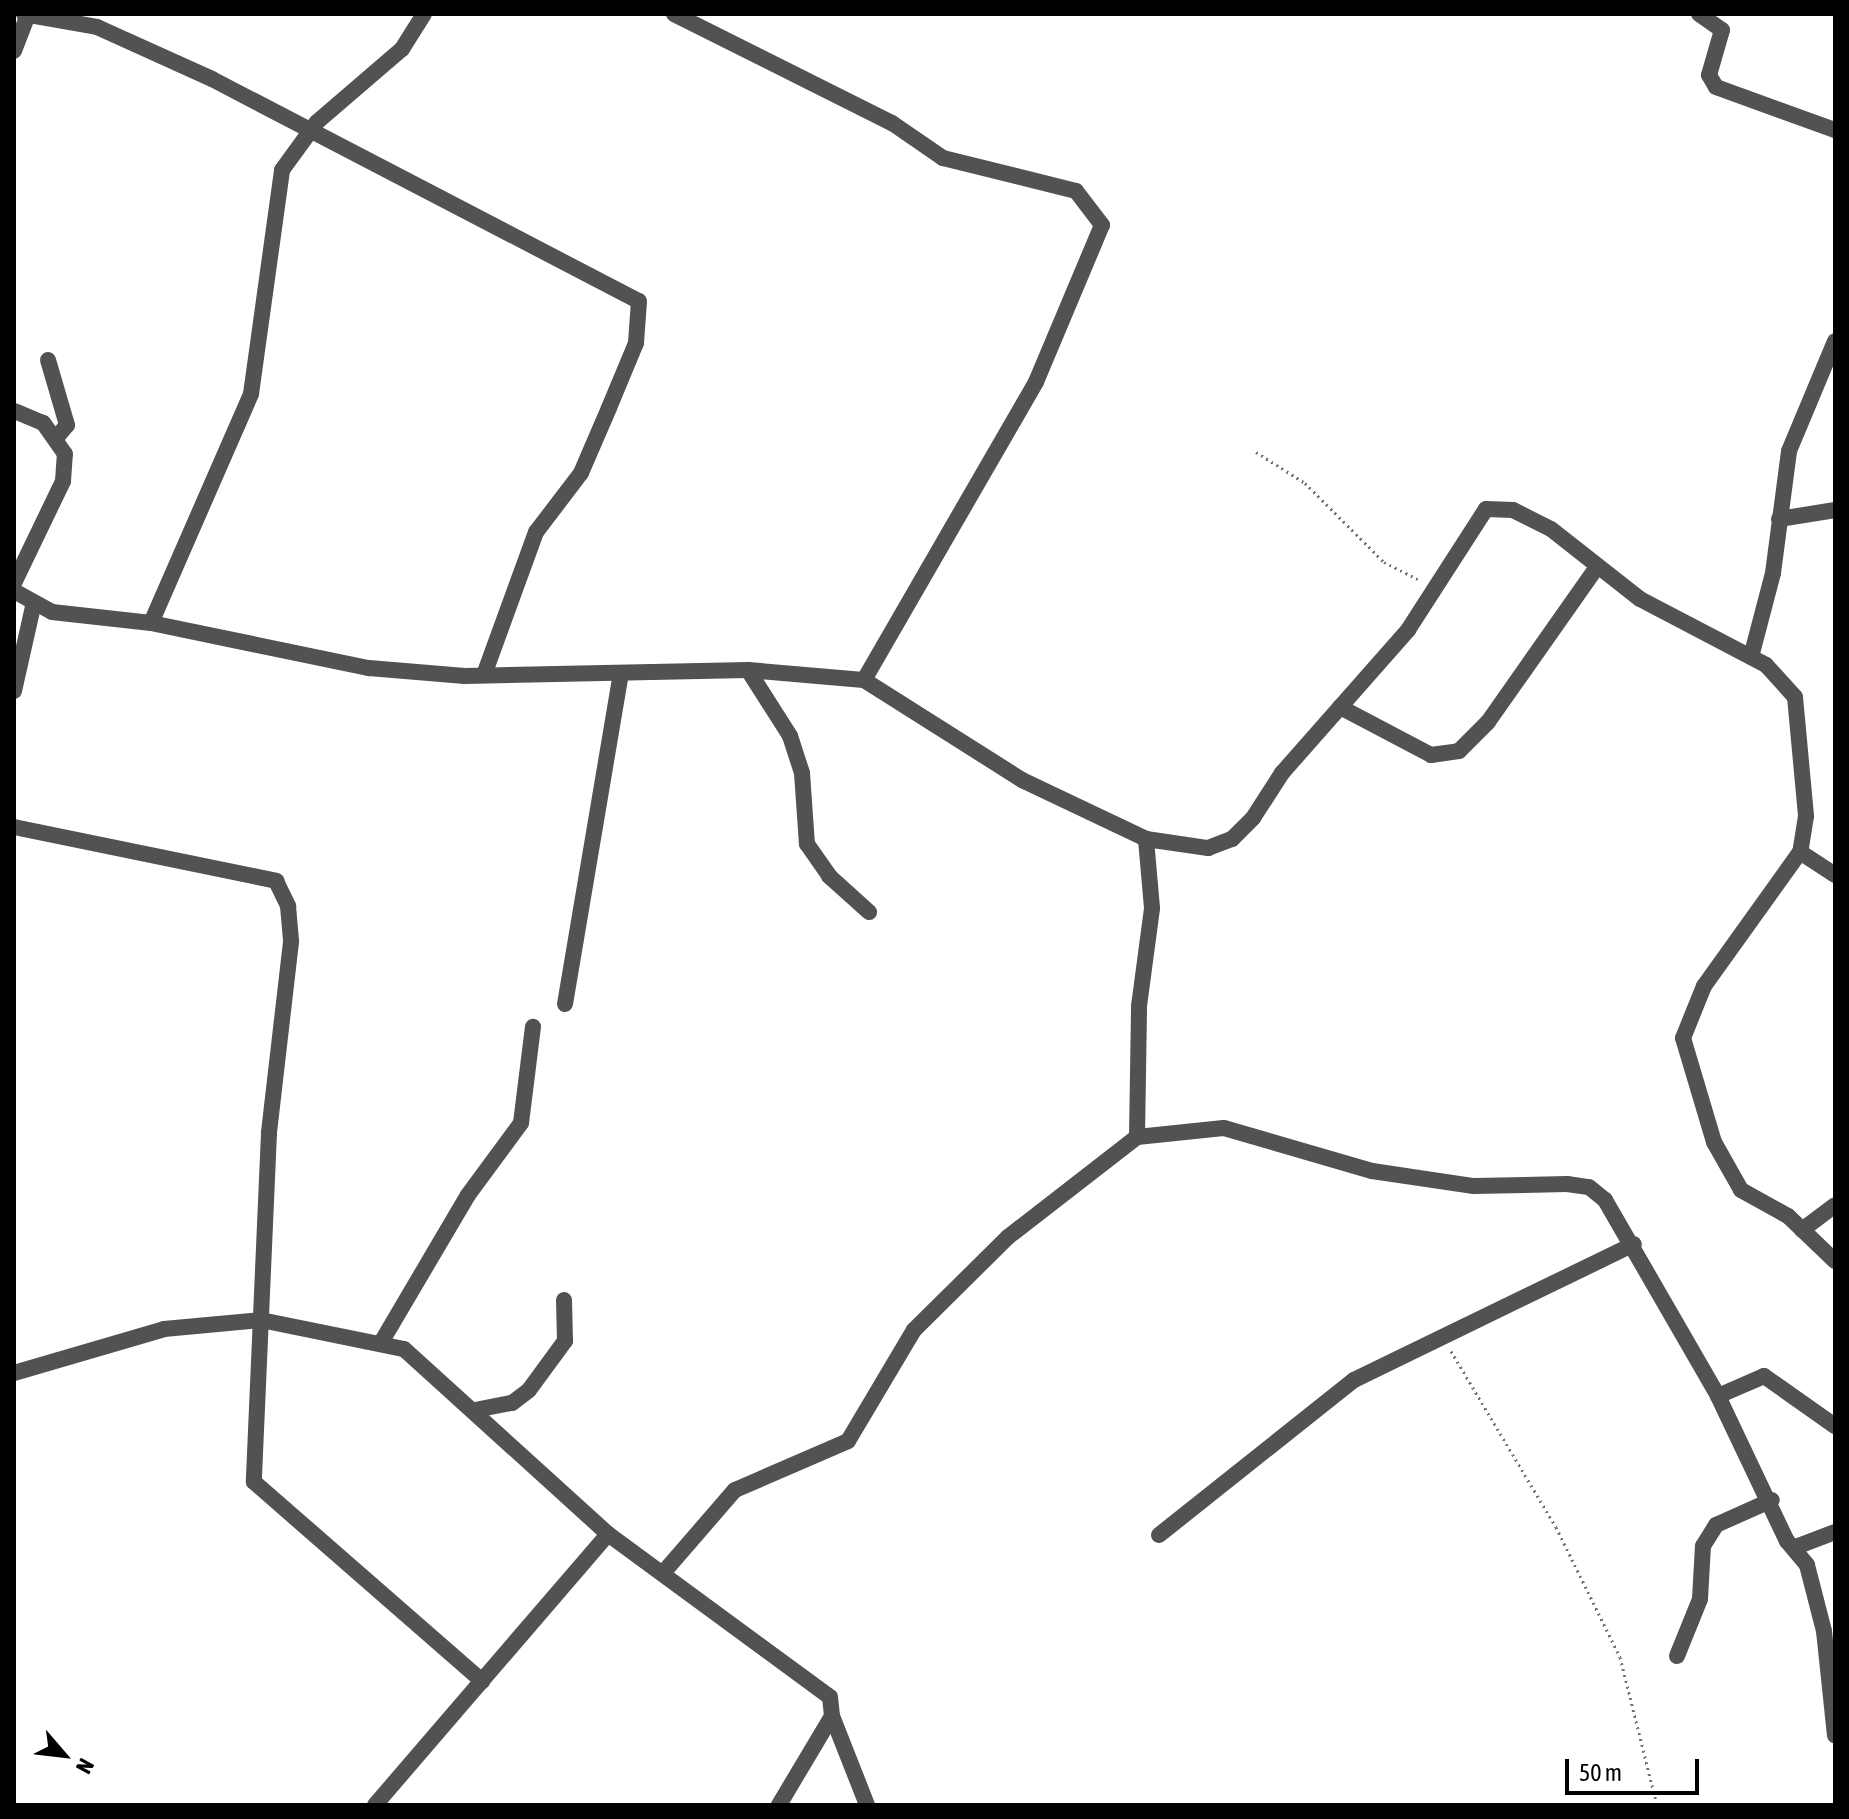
<!DOCTYPE html>
<style>
body{margin:0}
#map{position:relative;width:1849px;height:1819px;overflow:hidden;background:#fff;font-family:"Asap Condensed",sans-serif}
div>[style]{position:absolute}
.path>*{height:3px;margin-top:-1.5px;transform-origin:0;background:repeating-linear-gradient(90deg,#747474 0 2px,transparent 0 6px)}
.minor>*{height:16px;margin:-8px;padding:0 8px;transform-origin:8px;border-radius:8px;background:#525252}
span{translate:-50% -50%;white-space:nowrap;text-align:center;line-height:1.15;-webkit-text-stroke:6px #fff;paint-order:stroke}
.frame{position:absolute;inset:0;border:16px solid #000;pointer-events:none}
.north{position:absolute;left:24px;top:1715px;width:80px;height:80px;-webkit-text-stroke:6px #fff;paint-order:stroke;rotate:118deg;font-size:22px;font-weight:700;line-height:32px;text-align:center;color:#000}
.north::after{content:'';display:block;margin:auto;width:28px;height:36px;background:#000;clip-path:polygon(50% 0,100% 100%,50% 72%,0 100%)}
.scale{position:absolute;left:1565px;top:1759px;width:134px;height:36px;box-sizing:border-box;border:4px solid #000;border-top:0;padding-left:10px;font-size:24px;line-height:28px;white-space:nowrap;color:#000;-webkit-text-stroke:6px #fff;paint-order:stroke}
</style>
<div id="map">
<div class="path">
<div style="left:1256px;top:452px;width:58px;rotate:32.3deg"></div>
<div style="left:1305px;top:483px;width:112px;rotate:45deg"></div>
<div style="left:1384px;top:562px;width:39px;rotate:27deg"></div>
<div style="left:1451px;top:1351px;width:205px;rotate:59.2deg"></div>
<div style="left:1556px;top:1527px;width:145px;rotate:63.8deg"></div>
<div style="left:1620px;top:1657px;width:153px;rotate:76deg"></div>
</div>
<div class="minor">
<div style="left:24px;top:14px;width:74px;rotate:10.1deg"></div>
<div style="left:97px;top:27px;width:126px;rotate:24.3deg"></div>
<div style="left:212px;top:79px;width:481px;rotate:27.5deg"></div>
<div style="left:639px;top:301px;width:42px;rotate:94.1deg"></div>
<div style="left:636px;top:343px;width:70px;rotate:112.6deg"></div>
<div style="left:609px;top:408px;width:71px;rotate:113.3deg"></div>
<div style="left:581px;top:473px;width:74px;rotate:127.3deg"></div>
<div style="left:536px;top:532px;width:149px;rotate:110deg"></div>
<div style="left:674px;top:14px;width:244px;rotate:26.6deg"></div>
<div style="left:892px;top:123px;width:62px;rotate:34.5deg"></div>
<div style="left:943px;top:158px;width:137px;rotate:13.9deg"></div>
<div style="left:1076px;top:191px;width:43px;rotate:52.6deg"></div>
<div style="left:1102px;top:225px;width:170px;rotate:112.8deg"></div>
<div style="left:1036px;top:382px;width:344px;rotate:120deg"></div>
<div style="left:1699px;top:14px;width:28px;rotate:35deg"></div>
<div style="left:1722px;top:30px;width:47px;rotate:106.1deg"></div>
<div style="left:1709px;top:75px;width:14px;rotate:60deg"></div>
<div style="left:1716px;top:87px;width:127px;rotate:19.9deg"></div>
<div style="left:14px;top:51px;width:39px;rotate:-69deg"></div>
<div style="left:48px;top:360px;width:68px;rotate:73.7deg"></div>
<div style="left:67px;top:425px;width:17px;rotate:130deg"></div>
<div style="left:1779px;top:519px;width:57px;rotate:-9.1deg"></div>
<div style="left:14px;top:583px;width:113px;rotate:-64.3deg"></div>
<div style="left:63px;top:481px;width:27px;rotate:-86deg"></div>
<div style="left:65px;top:454px;width:38px;rotate:-125deg"></div>
<div style="left:43px;top:423px;width:30px;rotate:-157deg"></div>
<div style="left:14px;top:591px;width:43px;rotate:28.9deg"></div>
<div style="left:52px;top:612px;width:100px;rotate:6.3deg"></div>
<div style="left:151px;top:623px;width:223px;rotate:11.7deg"></div>
<div style="left:369px;top:668px;width:96px;rotate:4.8deg"></div>
<div style="left:465px;top:676px;width:283px;rotate:-1.2deg"></div>
<div style="left:748px;top:670px;width:116px;rotate:4.9deg"></div>
<div style="left:864px;top:680px;width:187px;rotate:32.3deg"></div>
<div style="left:1022px;top:780px;width:137px;rotate:25.4deg"></div>
<div style="left:1146px;top:839px;width:63px;rotate:8.3deg"></div>
<div style="left:1208px;top:848px;width:26px;rotate:-21deg"></div>
<div style="left:1232px;top:839px;width:30px;rotate:-45deg"></div>
<div style="left:1253px;top:818px;width:54px;rotate:-57.2deg"></div>
<div style="left:1282px;top:773px;width:191px;rotate:-48.6deg"></div>
<div style="left:1408px;top:630px;width:144px;rotate:-57.2deg"></div>
<div style="left:1486px;top:509px;width:27px;rotate:2deg"></div>
<div style="left:1513px;top:510px;width:42px;rotate:26.6deg"></div>
<div style="left:1551px;top:529px;width:113px;rotate:38.2deg"></div>
<div style="left:1640px;top:599px;width:142px;rotate:27.6deg"></div>
<div style="left:1766px;top:665px;width:43px;rotate:47.8deg"></div>
<div style="left:1795px;top:697px;width:120px;rotate:84.7deg"></div>
<div style="left:1806px;top:816px;width:36px;rotate:99deg"></div>
<div style="left:1800px;top:852px;width:165px;rotate:125.6deg"></div>
<div style="left:1704px;top:986px;width:56px;rotate:112deg"></div>
<div style="left:1683px;top:1038px;width:109px;rotate:73.4deg"></div>
<div style="left:1714px;top:1142px;width:55px;rotate:60.6deg"></div>
<div style="left:1741px;top:1190px;width:54px;rotate:29deg"></div>
<div style="left:1788px;top:1216px;width:65px;rotate:43.8deg"></div>
<div style="left:151px;top:623px;width:250px;rotate:-66.4deg"></div>
<div style="left:251px;top:394px;width:226px;rotate:-82.1deg"></div>
<div style="left:282px;top:170px;width:59px;rotate:-53.9deg"></div>
<div style="left:317px;top:122px;width:112px;rotate:-40.7deg"></div>
<div style="left:402px;top:49px;width:41px;rotate:-57.8deg"></div>
<div style="left:1751px;top:657px;width:87px;rotate:-75.3deg"></div>
<div style="left:1773px;top:573px;width:123px;rotate:-82.5deg"></div>
<div style="left:1789px;top:451px;width:119px;rotate:-67.3deg"></div>
<div style="left:748px;top:670px;width:78px;rotate:57.5deg"></div>
<div style="left:790px;top:736px;width:39px;rotate:72deg"></div>
<div style="left:802px;top:773px;width:71px;rotate:86deg"></div>
<div style="left:807px;top:844px;width:39px;rotate:55deg"></div>
<div style="left:829px;top:876px;width:54px;rotate:42deg"></div>
<div style="left:14px;top:691px;width:86px;rotate:-77.3deg"></div>
<div style="left:1340px;top:707px;width:103px;rotate:27.8deg"></div>
<div style="left:1431px;top:755px;width:28px;rotate:-8deg"></div>
<div style="left:1459px;top:751px;width:41px;rotate:-45deg"></div>
<div style="left:1488px;top:722px;width:189px;rotate:-54.9deg"></div>
<div style="left:14px;top:827px;width:268px;rotate:11.6deg"></div>
<div style="left:276px;top:881px;width:28px;rotate:64deg"></div>
<div style="left:288px;top:906px;width:36px;rotate:85deg"></div>
<div style="left:291px;top:942px;width:192px;rotate:96.6deg"></div>
<div style="left:269px;top:1133px;width:349px;rotate:92.5deg"></div>
<div style="left:254px;top:1482px;width:303px;rotate:41.1deg"></div>
<div style="left:1800px;top:852px;width:42px;rotate:33.3deg"></div>
<div style="left:565px;top:1004px;width:335px;rotate:-80.4deg"></div>
<div style="left:1137px;top:1137px;width:131px;rotate:-89.1deg"></div>
<div style="left:1139px;top:1006px;width:99px;rotate:-82.4deg"></div>
<div style="left:1152px;top:908px;width:69px;rotate:-95deg"></div>
<div style="left:1802px;top:1230px;width:41px;rotate:-37.1deg"></div>
<div style="left:382px;top:1341px;width:169px;rotate:-59.5deg"></div>
<div style="left:468px;top:1195px;width:89px;rotate:-53.6deg"></div>
<div style="left:521px;top:1123px;width:97px;rotate:-82.9deg"></div>
<div style="left:14px;top:1373px;width:156px;rotate:-16.3deg"></div>
<div style="left:164px;top:1329px;width:97px;rotate:-5.3deg"></div>
<div style="left:261px;top:1320px;width:146px;rotate:11.5deg"></div>
<div style="left:404px;top:1349px;width:275px;rotate:42.2deg"></div>
<div style="left:608px;top:1534px;width:275px;rotate:36.3deg"></div>
<div style="left:830px;top:1697px;width:19px;rotate:84deg"></div>
<div style="left:832px;top:1716px;width:104px;rotate:120.8deg"></div>
<div style="left:1718px;top:1396px;width:50px;rotate:-23.5deg"></div>
<div style="left:1764px;top:1376px;width:87px;rotate:35.2deg"></div>
<div style="left:475px;top:1410px;width:38px;rotate:-11deg"></div>
<div style="left:512px;top:1403px;width:21px;rotate:-37deg"></div>
<div style="left:529px;top:1390px;width:61px;rotate:-53.7deg"></div>
<div style="left:565px;top:1341px;width:41px;rotate:-91.4deg"></div>
<div style="left:1159px;top:1535px;width:249px;rotate:-38.5deg"></div>
<div style="left:1354px;top:1380px;width:311px;rotate:-25.9deg"></div>
<div style="left:1793px;top:1548px;width:45px;rotate:-20.9deg"></div>
<div style="left:663px;top:1573px;width:110px;rotate:-49.1deg"></div>
<div style="left:735px;top:1490px;width:123px;rotate:-23.4deg"></div>
<div style="left:848px;top:1441px;width:129px;rotate:-59.3deg"></div>
<div style="left:914px;top:1330px;width:132px;rotate:-44.7deg"></div>
<div style="left:1008px;top:1237px;width:163px;rotate:-37.8deg"></div>
<div style="left:1137px;top:1137px;width:87px;rotate:-5.9deg"></div>
<div style="left:1224px;top:1128px;width:154px;rotate:16.2deg"></div>
<div style="left:1372px;top:1171px;width:103px;rotate:8.4deg"></div>
<div style="left:1474px;top:1186px;width:93px;rotate:-1.2deg"></div>
<div style="left:1567px;top:1184px;width:22px;rotate:8deg"></div>
<div style="left:1589px;top:1187px;width:21px;rotate:39deg"></div>
<div style="left:1605px;top:1200px;width:226px;rotate:60deg"></div>
<div style="left:1718px;top:1396px;width:161px;rotate:64.6deg"></div>
<div style="left:1787px;top:1541px;width:31px;rotate:50deg"></div>
<div style="left:1807px;top:1565px;width:68px;rotate:75.6deg"></div>
<div style="left:1824px;top:1631px;width:105px;rotate:84deg"></div>
<div style="left:1677px;top:1656px;width:61px;rotate:-68deg"></div>
<div style="left:1700px;top:1599px;width:53px;rotate:-86.8deg"></div>
<div style="left:1703px;top:1546px;width:25px;rotate:-58deg"></div>
<div style="left:1716px;top:1525px;width:61px;rotate:-24.1deg"></div>
<div style="left:832px;top:1716px;width:96px;rotate:68.5deg"></div>
<div style="left:375px;top:1805px;width:357px;rotate:-49.3deg"></div>
</div>
<div class="frame"></div>
<div class="north">N</div>
<div class="scale">50 m</div>
</div>
